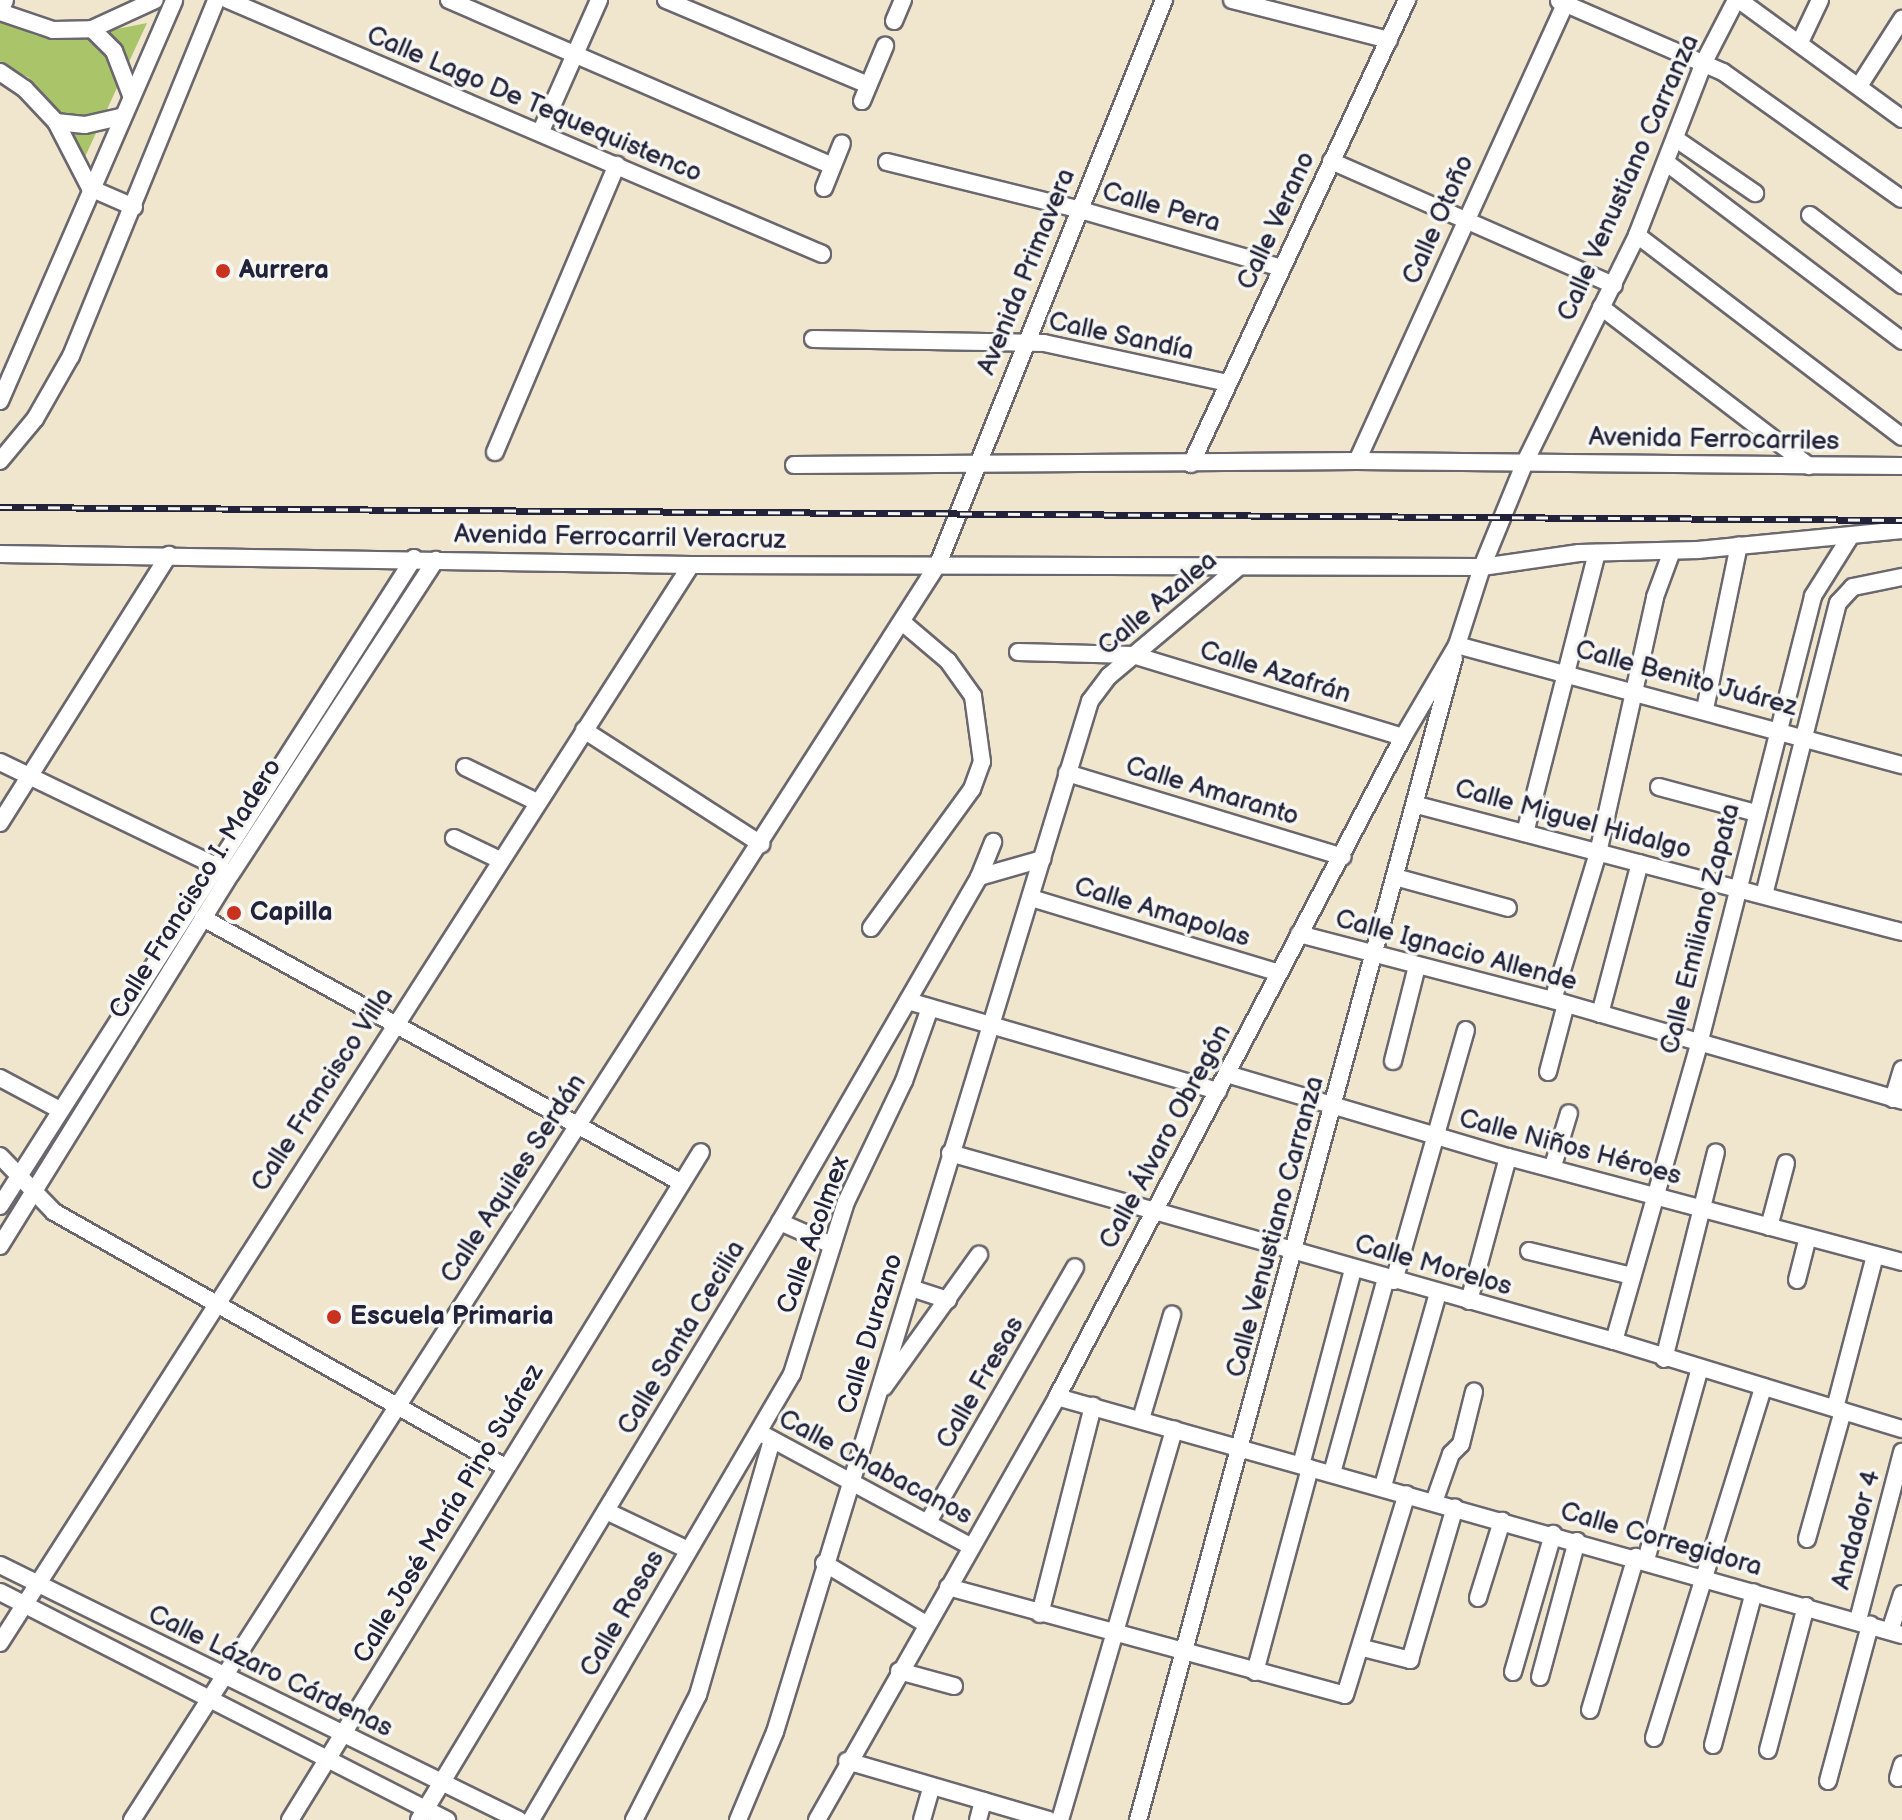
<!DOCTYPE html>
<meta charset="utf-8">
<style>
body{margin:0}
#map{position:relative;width:1902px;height:1820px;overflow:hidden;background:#f0e6cd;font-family:"Balsamiq Sans",sans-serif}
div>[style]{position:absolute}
.green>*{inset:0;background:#aac46a}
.roads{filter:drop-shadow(2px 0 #6a676e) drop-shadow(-2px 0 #6a676e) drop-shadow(0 2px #6a676e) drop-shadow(0 -2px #6a676e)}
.minor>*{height:16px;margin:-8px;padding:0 8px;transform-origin:8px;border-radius:8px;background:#fff}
.rail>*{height:7px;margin-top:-3.5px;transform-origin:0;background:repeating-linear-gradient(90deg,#f6f6f2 0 12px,#22223b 0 24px);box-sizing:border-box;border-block:2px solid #22223b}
.dots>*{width:22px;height:22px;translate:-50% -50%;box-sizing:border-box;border:4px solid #f6f6f2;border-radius:50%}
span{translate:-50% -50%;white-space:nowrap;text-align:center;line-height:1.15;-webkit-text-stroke:7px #f6f6f2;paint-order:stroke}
.street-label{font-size:26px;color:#22223b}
.poi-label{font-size:26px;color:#22223b;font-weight:700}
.left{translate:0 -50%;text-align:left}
</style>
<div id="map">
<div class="green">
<div style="clip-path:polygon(0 20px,37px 36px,76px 37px,147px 23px,84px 159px,63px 116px,28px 77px,0 65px)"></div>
</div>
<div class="roads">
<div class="minor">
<div style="left:5px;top:0;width:13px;rotate:113deg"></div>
<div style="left:0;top:12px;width:56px;rotate:18.8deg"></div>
<div style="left:53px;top:30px;width:39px;rotate:-1deg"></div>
<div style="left:92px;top:29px;width:69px;rotate:-24.7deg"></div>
<div style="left:228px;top:0;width:646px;rotate:23.15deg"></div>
<div style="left:449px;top:0;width:417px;rotate:23.4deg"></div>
<div style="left:666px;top:0;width:219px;rotate:22.8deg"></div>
<div style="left:1232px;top:0;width:162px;rotate:14.3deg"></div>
<div style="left:1739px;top:0;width:202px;rotate:36.1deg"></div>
<div style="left:1559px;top:1px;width:179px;rotate:23.4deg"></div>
<div style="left:1723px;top:72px;width:219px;rotate:35.4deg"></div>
<div style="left:894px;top:21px;width:23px;rotate:-67deg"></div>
<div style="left:92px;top:29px;width:31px;rotate:45deg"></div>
<div style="left:114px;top:51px;width:47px;rotate:68.9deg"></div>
<div style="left:1801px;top:40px;width:44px;rotate:-64.6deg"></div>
<div style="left:0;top:72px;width:30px;rotate:34deg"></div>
<div style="left:25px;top:89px;width:45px;rotate:46.8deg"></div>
<div style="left:56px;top:122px;width:74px;rotate:62.7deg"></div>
<div style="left:90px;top:188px;width:48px;rotate:23.4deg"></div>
<div style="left:1859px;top:86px;width:80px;rotate:-57.3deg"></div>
<div style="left:862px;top:101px;width:60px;rotate:-67.3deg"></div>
<div style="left:56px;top:122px;width:29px;rotate:6deg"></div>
<div style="left:85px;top:125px;width:37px;rotate:-13deg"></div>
<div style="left:541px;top:131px;width:143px;rotate:-66.1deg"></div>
<div style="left:1676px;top:139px;width:96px;rotate:34.4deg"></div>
<div style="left:1331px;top:161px;width:309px;rotate:23.7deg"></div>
<div style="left:887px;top:162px;width:196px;rotate:13.9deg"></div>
<div style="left:1077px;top:209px;width:213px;rotate:16.1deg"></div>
<div style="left:1667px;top:163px;width:295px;rotate:37.1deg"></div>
<div style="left:824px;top:188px;width:48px;rotate:-68.2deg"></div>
<div style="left:1810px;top:215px;width:116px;rotate:37.3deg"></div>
<div style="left:1637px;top:235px;width:333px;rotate:37.3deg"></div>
<div style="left:1601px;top:307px;width:262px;rotate:37.4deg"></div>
<div style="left:813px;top:339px;width:231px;rotate:1deg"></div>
<div style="left:1044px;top:343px;width:188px;rotate:12.3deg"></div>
<div style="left:0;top:401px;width:437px;rotate:-66.5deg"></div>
<div style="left:495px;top:452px;width:312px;rotate:-67deg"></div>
<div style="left:0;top:461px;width:55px;rotate:-50.2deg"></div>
<div style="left:35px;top:419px;width:73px;rotate:-60.3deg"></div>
<div style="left:71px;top:356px;width:384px;rotate:-67.8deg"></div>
<div style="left:1357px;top:461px;width:507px;rotate:-65.51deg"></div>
<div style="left:1191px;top:464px;width:512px;rotate:-65.04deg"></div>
<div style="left:794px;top:465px;width:563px;rotate:-0.41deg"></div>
<div style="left:1357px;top:461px;width:545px;rotate:0.53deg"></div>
<div style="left:0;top:554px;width:691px;rotate:0.91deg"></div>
<div style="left:691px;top:565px;width:791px;rotate:0.14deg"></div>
<div style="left:1482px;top:567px;width:98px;rotate:-8.2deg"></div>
<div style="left:1579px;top:553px;width:119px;rotate:-1.4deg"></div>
<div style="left:1698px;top:550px;width:205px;rotate:-5.6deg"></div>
<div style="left:1457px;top:645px;width:461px;rotate:15.1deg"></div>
<div style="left:1018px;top:652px;width:115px;rotate:1.5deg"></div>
<div style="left:1133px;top:655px;width:282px;rotate:16.9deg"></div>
<div style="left:1705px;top:709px;width:167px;rotate:-78.3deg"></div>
<div style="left:584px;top:730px;width:211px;rotate:32.8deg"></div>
<div style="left:0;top:762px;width:246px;rotate:25.7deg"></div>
<div style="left:465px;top:767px;width:80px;rotate:25.9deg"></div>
<div style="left:1067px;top:773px;width:288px;rotate:16.9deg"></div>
<div style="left:1659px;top:787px;width:100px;rotate:15deg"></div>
<div style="left:1417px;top:805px;width:501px;rotate:14.67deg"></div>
<div style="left:0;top:823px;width:317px;rotate:-57.8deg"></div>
<div style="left:1525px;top:833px;width:289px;rotate:-75.6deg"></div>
<div style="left:454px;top:838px;width:51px;rotate:25.6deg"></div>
<div style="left:979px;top:877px;width:66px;rotate:-15.9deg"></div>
<div style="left:1395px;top:877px;width:117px;rotate:15.3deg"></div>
<div style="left:1764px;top:895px;width:301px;rotate:-75.8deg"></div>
<div style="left:1838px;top:603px;width:22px;rotate:-47deg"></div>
<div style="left:1853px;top:587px;width:50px;rotate:-11.5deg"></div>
<div style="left:1031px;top:898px;width:259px;rotate:16.8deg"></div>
<div style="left:203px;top:918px;width:547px;rotate:28.95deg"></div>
<div style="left:871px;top:928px;width:172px;rotate:-54deg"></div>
<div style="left:972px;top:789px;width:29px;rotate:-70deg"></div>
<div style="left:982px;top:762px;width:67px;rotate:-97.8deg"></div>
<div style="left:973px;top:696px;width:43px;rotate:-125.5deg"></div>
<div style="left:948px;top:661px;width:60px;rotate:-139.7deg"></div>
<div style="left:1299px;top:934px;width:262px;rotate:14.6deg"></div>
<div style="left:1553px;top:1000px;width:363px;rotate:16.1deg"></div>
<div style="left:1553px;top:1000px;width:154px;rotate:-73deg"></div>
<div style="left:1598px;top:853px;width:262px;rotate:-77.4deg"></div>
<div style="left:1655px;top:597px;width:49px;rotate:-69.7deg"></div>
<div style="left:908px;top:1001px;width:323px;rotate:16.2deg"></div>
<div style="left:1600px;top:1014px;width:156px;rotate:-75.2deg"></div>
<div style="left:1393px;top:1061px;width:98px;rotate:-75.8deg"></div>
<div style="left:1548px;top:1072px;width:70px;rotate:-75.2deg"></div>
<div style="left:1227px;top:1074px;width:293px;rotate:16.5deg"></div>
<div style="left:1508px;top:1157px;width:408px;rotate:14.9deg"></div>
<div style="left:0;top:1078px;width:68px;rotate:28.1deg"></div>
<div style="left:1893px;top:1099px;width:31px;rotate:-73deg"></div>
<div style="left:950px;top:1153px;width:690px;rotate:15.81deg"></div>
<div style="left:1614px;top:1341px;width:301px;rotate:17deg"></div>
<div style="left:0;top:1156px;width:78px;rotate:46deg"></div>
<div style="left:54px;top:1212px;width:518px;rotate:29.48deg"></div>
<div style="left:1553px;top:1166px;width:55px;rotate:-73.2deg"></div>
<div style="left:0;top:1206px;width:769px;rotate:-57.43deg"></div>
<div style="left:780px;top:1222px;width:57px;rotate:23.9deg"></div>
<div style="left:1769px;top:1227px;width:66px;rotate:-75.1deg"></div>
<div style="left:0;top:1246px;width:438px;rotate:-58.2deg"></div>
<div style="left:231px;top:874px;width:375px;rotate:-56.9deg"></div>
<div style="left:1529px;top:1251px;width:106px;rotate:13.6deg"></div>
<div style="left:1797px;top:1280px;width:44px;rotate:-75.7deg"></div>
<div style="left:1394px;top:1281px;width:261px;rotate:-74deg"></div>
<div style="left:911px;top:1288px;width:39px;rotate:18deg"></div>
<div style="left:1469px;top:1301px;width:149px;rotate:-74.8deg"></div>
<div style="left:1614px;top:1341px;width:309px;rotate:-74deg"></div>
<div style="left:1699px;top:1044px;width:462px;rotate:-75.7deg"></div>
<div style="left:1813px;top:596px;width:70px;rotate:-57.9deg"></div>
<div style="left:1664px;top:1359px;width:213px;rotate:-75.9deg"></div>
<div style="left:884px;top:1387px;width:163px;rotate:-54.3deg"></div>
<div style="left:1057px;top:1397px;width:878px;rotate:15.73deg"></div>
<div style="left:1835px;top:1408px;width:158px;rotate:-75.3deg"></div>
<div style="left:1141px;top:1419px;width:109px;rotate:-73.4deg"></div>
<div style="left:764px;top:1435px;width:234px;rotate:28.3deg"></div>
<div style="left:1301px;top:1465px;width:203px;rotate:-75.1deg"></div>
<div style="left:1332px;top:1473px;width:202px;rotate:-74.5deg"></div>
<div style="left:1383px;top:1486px;width:201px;rotate:-74.1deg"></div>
<div style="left:1434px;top:1502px;width:51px;rotate:-70.5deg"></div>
<div style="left:1451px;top:1454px;width:14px;rotate:-45deg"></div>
<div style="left:1461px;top:1444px;width:54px;rotate:-76deg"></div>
<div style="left:606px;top:1511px;width:91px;rotate:25.4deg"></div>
<div style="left:928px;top:1522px;width:294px;rotate:-60deg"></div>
<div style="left:1807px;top:1539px;width:133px;rotate:-74.3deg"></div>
<div style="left:1646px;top:1560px;width:199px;rotate:-74.3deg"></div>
<div style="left:824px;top:1563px;width:119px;rotate:30.9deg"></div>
<div style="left:0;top:1565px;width:578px;rotate:26.17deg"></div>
<div style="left:948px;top:1587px;width:411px;rotate:15.2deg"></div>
<div style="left:1345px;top:1695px;width:210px;rotate:-72.9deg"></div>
<div style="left:0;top:1592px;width:502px;rotate:27.02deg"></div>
<div style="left:1478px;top:1598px;width:81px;rotate:-72.7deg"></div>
<div style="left:1040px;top:1614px;width:215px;rotate:-75.7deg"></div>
<div style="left:1858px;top:1620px;width:174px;rotate:-75.3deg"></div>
<div style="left:1890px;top:1631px;width:39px;rotate:-72deg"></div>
<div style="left:0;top:1643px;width:1280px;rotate:-57.34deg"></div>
<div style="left:1363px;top:1648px;width:49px;rotate:14.3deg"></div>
<div style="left:1410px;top:1660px;width:159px;rotate:-73.6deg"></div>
<div style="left:899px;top:1671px;width:57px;rotate:15.3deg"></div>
<div style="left:1255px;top:1672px;width:211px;rotate:-74.9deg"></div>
<div style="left:1513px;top:1672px;width:144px;rotate:-73.8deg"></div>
<div style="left:1540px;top:1677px;width:141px;rotate:-74.8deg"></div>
<div style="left:1590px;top:1710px;width:160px;rotate:-73.3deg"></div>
<div style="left:1654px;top:1738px;width:368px;rotate:-72.7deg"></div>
<div style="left:1713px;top:1745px;width:158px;rotate:-75deg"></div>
<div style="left:1768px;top:1750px;width:149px;rotate:-75.2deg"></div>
<div style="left:847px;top:1761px;width:210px;rotate:16.3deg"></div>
<div style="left:1898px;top:1778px;width:14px;rotate:-73deg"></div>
<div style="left:1828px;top:1781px;width:162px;rotate:-74.9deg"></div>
<div style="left:132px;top:1820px;width:1492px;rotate:-57.31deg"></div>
<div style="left:938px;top:564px;width:608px;rotate:-68.16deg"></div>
<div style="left:290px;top:1820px;width:784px;rotate:-58.4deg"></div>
<div style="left:419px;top:1820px;width:699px;rotate:-58.88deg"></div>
<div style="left:780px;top:1222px;width:398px;rotate:-60deg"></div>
<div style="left:979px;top:877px;width:38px;rotate:-68deg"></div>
<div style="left:531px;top:1820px;width:517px;rotate:-59.66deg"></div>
<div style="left:792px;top:1374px;width:180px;rotate:-72.6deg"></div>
<div style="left:846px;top:1202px;width:134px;rotate:-64.4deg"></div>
<div style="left:904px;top:1081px;width:77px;rotate:-70.4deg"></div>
<div style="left:634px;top:1820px;width:140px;rotate:-62.9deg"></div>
<div style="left:698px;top:1695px;width:266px;rotate:-73.8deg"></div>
<div style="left:738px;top:1820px;width:95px;rotate:-67.2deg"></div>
<div style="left:775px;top:1732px;width:1078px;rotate:-73.01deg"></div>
<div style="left:1090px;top:701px;width:31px;rotate:-53deg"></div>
<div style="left:1109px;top:676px;width:170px;rotate:-40deg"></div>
<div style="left:817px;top:1820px;width:486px;rotate:-60.4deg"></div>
<div style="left:1057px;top:1397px;width:745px;rotate:-62.33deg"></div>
<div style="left:1403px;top:737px;width:107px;rotate:-59.6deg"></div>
<div style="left:1457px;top:645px;width:82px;rotate:-72.2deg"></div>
<div style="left:1482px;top:567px;width:113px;rotate:-67.7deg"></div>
<div style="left:1525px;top:462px;width:253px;rotate:-63.7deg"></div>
<div style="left:1637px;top:235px;width:186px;rotate:-68.8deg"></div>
<div style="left:1704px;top:62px;width:70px;rotate:-62.7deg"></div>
<div style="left:922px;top:1820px;width:35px;rotate:-74deg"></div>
<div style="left:978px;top:1820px;width:20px;rotate:-75deg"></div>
<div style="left:1060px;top:1820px;width:407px;rotate:-73.7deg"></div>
<div style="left:1138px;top:1820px;width:1204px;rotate:-74.79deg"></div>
</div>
</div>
<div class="rail">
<div style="left:0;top:507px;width:1902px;rotate:0.39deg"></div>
</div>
<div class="dots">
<div style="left:223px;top:271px;background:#c8321e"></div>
<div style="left:234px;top:913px;background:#c8321e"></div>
<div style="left:334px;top:1317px;background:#c8321e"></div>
</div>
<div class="street-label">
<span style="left:534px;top:105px;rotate:23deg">Calle Lago De Tequequistenco</span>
<span style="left:1629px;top:178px;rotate:-66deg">Calle Venustiano Carranza</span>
<span style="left:1161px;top:208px;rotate:16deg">Calle Pera</span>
<span style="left:1439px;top:220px;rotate:-66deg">Calle Otoño</span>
<span style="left:1277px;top:221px;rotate:-65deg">Calle Verano</span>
<span style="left:1027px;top:272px;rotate:-68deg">Avenida Primavera</span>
<span style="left:1121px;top:337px;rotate:12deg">Calle Sandía</span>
<span style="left:1714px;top:440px;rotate:1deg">Avenida Ferrocarriles</span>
<span style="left:620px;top:538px;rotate:1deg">Avenida Ferrocarril Veracruz</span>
<span style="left:1158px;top:604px;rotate:-40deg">Calle Azalea</span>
<span style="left:1275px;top:673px;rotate:17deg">Calle Azafrán</span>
<span style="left:1686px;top:679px;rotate:15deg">Calle Benito Juárez</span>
<span style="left:1212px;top:792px;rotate:17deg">Calle Amaranto</span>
<span style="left:1573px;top:820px;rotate:15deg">Calle Miguel Hidalgo</span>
<span style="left:196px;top:889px;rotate:-58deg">Calle Francisco I. Madero</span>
<span style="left:1162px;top:913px;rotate:17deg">Calle Amapolas</span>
<span style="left:1701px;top:929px;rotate:-76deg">Calle Emiliano Zapata</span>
<span style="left:1456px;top:951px;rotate:15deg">Calle Ignacio Allende</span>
<span style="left:323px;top:1090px;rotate:-57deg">Calle Francisco Villa</span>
<span style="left:1166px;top:1137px;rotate:-62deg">Calle Álvaro Obregón</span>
<span style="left:1570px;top:1148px;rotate:15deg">Calle Niños Héroes</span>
<span style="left:514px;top:1179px;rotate:-57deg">Calle Aquiles Serdán</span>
<span style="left:1276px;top:1227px;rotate:-75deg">Calle Venustiano Carranza</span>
<span style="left:814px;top:1235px;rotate:-70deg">Calle Acolmex</span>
<span style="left:1433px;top:1266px;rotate:16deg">Calle Morelos</span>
<span style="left:871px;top:1334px;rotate:-73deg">Calle Durazno</span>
<span style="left:682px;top:1338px;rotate:-59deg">Calle Santa Cecilia</span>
<span style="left:981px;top:1383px;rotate:-60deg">Calle Fresas</span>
<span style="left:875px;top:1468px;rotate:28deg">Calle Chabacanos</span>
<span style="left:449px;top:1514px;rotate:-59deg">Calle José María Pino Suárez</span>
<span style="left:1857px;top:1530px;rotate:-75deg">Andador 4</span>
<span style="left:1661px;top:1540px;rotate:16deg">Calle Corregidora</span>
<span style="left:623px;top:1614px;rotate:-60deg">Calle Rosas</span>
<span style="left:270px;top:1672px;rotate:26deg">Calle Lázaro Cárdenas</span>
</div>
<div class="poi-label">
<span class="left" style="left:239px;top:271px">Aurrera</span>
<span class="left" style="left:250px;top:913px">Capilla</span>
<span class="left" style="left:350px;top:1317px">Escuela Primaria</span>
</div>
</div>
